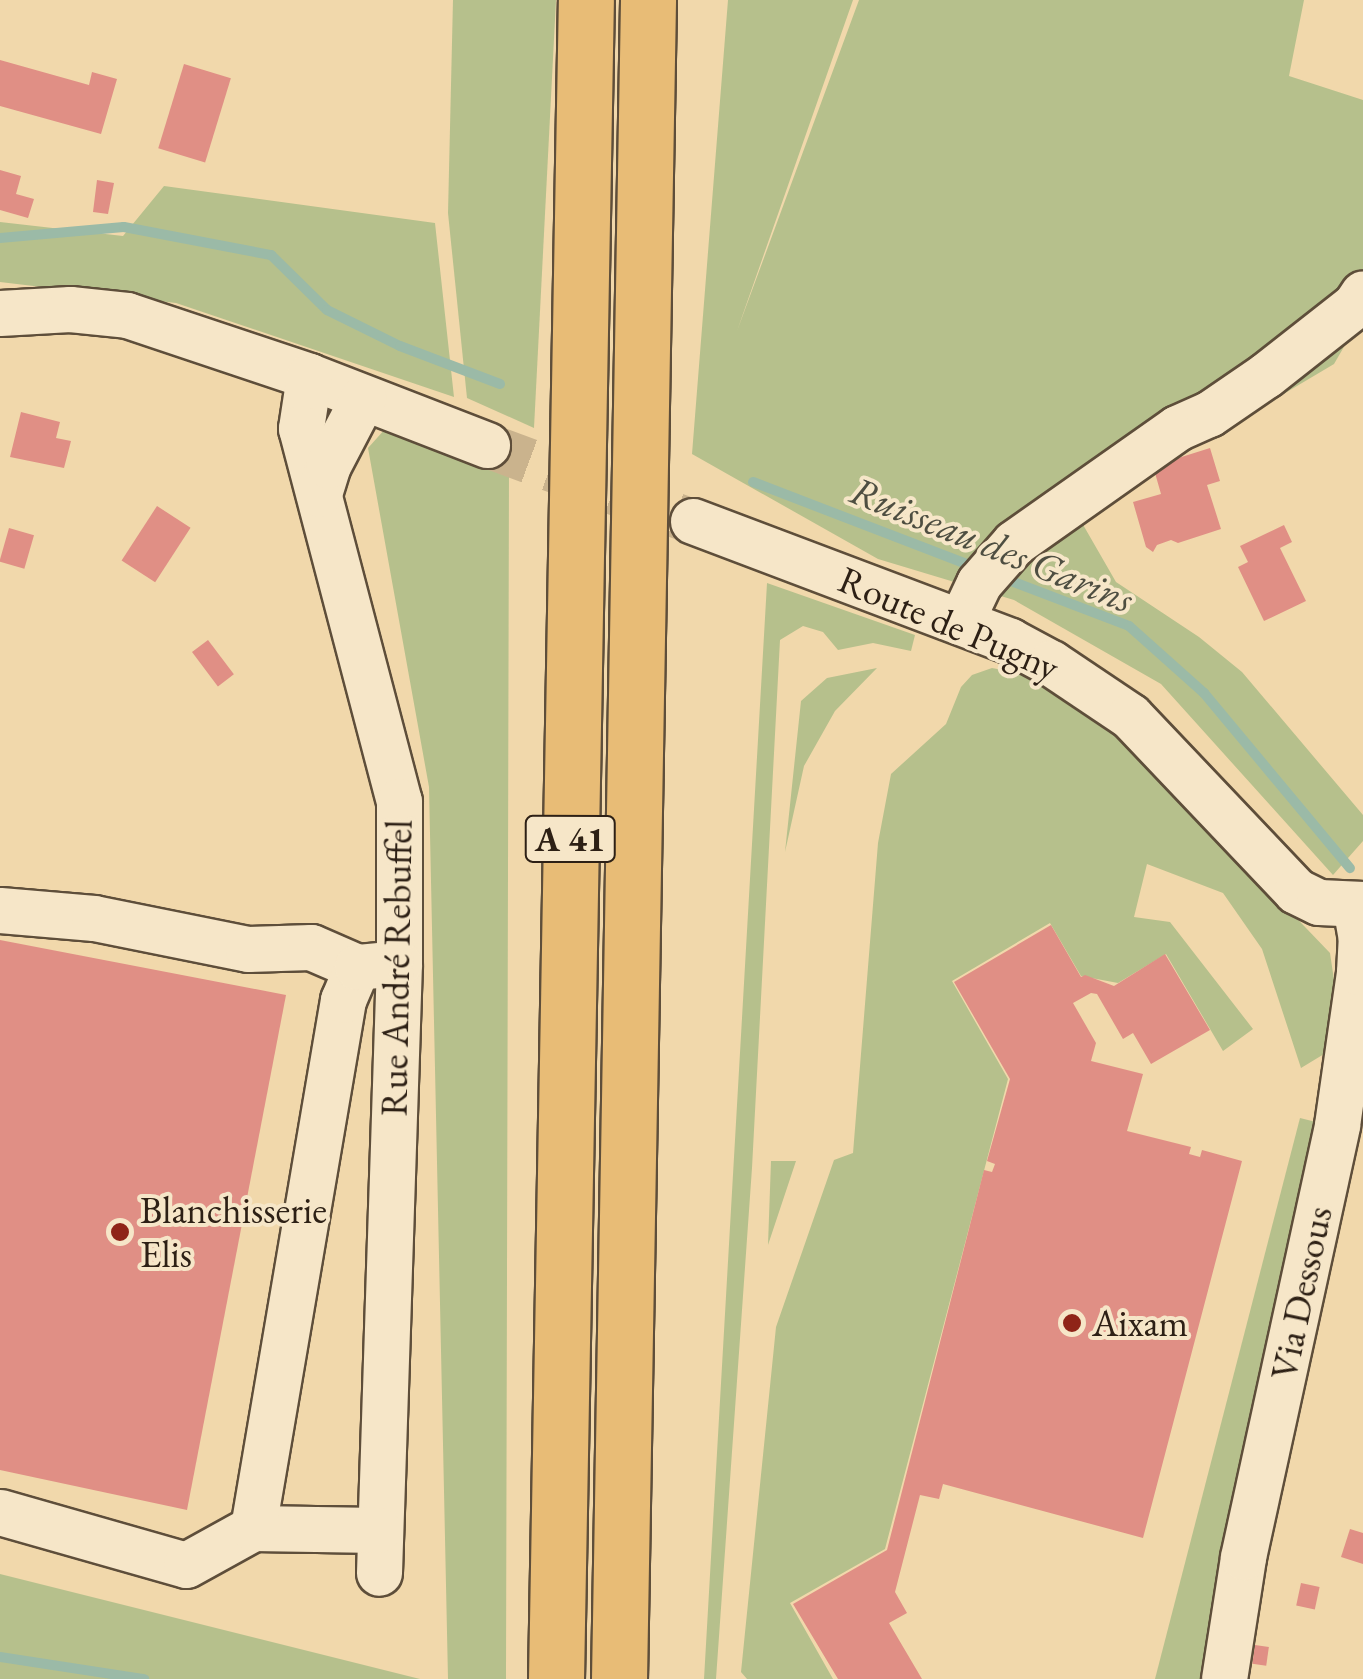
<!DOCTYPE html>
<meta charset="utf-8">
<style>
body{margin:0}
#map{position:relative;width:1363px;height:1679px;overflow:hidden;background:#f1d8ab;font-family:"EB Garamond",serif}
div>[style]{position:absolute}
.green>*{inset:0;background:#b6c08c}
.stream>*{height:10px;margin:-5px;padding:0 5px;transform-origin:5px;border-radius:5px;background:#9bbaa7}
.building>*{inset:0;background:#e08f85;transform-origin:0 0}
.minor-tunnel>*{height:45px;margin-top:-22.5px;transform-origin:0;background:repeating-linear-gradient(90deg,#cab38d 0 45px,transparent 0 67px)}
.roads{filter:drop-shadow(2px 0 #5e4e3a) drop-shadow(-2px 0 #5e4e3a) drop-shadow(0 2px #5e4e3a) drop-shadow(0 -2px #5e4e3a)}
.minor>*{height:45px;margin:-22.5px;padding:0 22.5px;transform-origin:22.5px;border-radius:22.5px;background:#f6e6c8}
.highway>*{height:55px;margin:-27.5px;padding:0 27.5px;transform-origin:27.5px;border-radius:27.5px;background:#e8bc76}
.dots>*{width:28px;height:28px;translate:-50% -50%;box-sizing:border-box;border:5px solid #f6e6c8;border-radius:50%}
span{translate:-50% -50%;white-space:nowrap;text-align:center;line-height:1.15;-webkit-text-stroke:8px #f6e6c8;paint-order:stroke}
.shield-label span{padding:2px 8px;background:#f6e6c8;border:2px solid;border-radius:8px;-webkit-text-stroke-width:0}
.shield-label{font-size:35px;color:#2d2015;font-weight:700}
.street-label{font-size:38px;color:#2d2015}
.poi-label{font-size:38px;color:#2d2015}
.left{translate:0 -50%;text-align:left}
.water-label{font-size:40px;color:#4e4e41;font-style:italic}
</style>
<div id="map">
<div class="green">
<div style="clip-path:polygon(453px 0,556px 0,534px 428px,467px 398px,448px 213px)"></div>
<div style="clip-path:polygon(728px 0,853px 0,737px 331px,859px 0,1304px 0,1289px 76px,1363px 100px,1363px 314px,1334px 364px,1078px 516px,1116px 582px,1199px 637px,1242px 672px,1363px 815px,1363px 841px,1333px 875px,1161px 684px,1014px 600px,878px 559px,692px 454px)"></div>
<div style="clip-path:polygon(164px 186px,435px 223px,454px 397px,176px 303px,0 282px,0 222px,123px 236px)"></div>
<div style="clip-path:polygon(386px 428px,422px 435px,509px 469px,506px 1679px,448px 1679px,429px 787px,368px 448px)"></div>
<div style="clip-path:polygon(767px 583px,915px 635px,911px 651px,873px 643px,838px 650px,823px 632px,803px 626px,780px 640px,752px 1168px,716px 1679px,704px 1679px)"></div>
<div style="clip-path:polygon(877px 668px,835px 711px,804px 766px,785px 852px,801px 701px,827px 678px)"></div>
<div style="clip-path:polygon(992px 668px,1028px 675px,1131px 746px,1330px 953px,1337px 1000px,1329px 1051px,1301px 1068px,1262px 949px,1223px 893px,1147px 864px,1134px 917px,1170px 922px,1253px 1029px,1223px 1051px,1166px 954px,1118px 983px,1081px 976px,1050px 923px,952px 981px,1008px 1079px,885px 1549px,790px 1603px,833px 1679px,747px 1679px,741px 1672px,776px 1327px,834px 1160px,853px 1153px,878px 843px,891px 774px,946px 724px,961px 687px,972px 675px)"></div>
<div style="clip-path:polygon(1300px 1118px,1316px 1122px,1203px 1679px,1155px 1679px)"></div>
<div style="clip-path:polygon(771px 1161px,796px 1161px,768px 1245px)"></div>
<div style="clip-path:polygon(0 1574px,420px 1679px,0 1679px)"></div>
</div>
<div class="stream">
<div style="left:0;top:238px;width:124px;rotate:-5.1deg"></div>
<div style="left:124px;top:227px;width:150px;rotate:10.8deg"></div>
<div style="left:271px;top:255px;width:78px;rotate:44.5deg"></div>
<div style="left:327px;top:310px;width:81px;rotate:26.3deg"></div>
<div style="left:400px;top:346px;width:107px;rotate:20.8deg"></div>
<div style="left:753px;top:482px;width:240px;rotate:21deg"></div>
<div style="left:998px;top:576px;width:140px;rotate:20.9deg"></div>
<div style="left:1129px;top:626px;width:101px;rotate:41.8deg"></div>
<div style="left:1204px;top:693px;width:228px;rotate:50.2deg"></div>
<div style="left:0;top:1657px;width:146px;rotate:8.7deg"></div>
</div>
<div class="building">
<div style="clip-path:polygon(0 60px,89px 85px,92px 72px,117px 79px,101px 134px,0 106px)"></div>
<div style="left:184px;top:64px;width:49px;height:88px;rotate:17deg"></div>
<div style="clip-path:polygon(0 170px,21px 176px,16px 194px,34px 199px,28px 218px,0 210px)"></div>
<div style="clip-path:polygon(97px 180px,114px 183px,108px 214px,93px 212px)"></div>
<div style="clip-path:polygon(21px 412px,60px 422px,56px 438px,71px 441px,64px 468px,10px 457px)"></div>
<div style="clip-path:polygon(1210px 448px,1220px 481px,1207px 485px,1221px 529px,1178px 543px,1171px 540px,1157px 545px,1153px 552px,1146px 547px,1133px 502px,1161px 494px,1153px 466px)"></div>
<div style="left:157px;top:506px;width:40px;height:65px;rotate:33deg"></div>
<div style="clip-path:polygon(1284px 525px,1292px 542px,1280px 548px,1306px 601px,1264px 621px,1238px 567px,1248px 562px,1240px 546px)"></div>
<div style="left:9px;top:528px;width:26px;height:35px;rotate:16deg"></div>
<div style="left:208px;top:640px;width:43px;height:20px;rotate:53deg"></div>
<div style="clip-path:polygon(1051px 925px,1081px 977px,1085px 975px,1114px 986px,1165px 954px,1210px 1030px,1151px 1064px,1133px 1033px,1123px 1039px,1097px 994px,1091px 993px,1073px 1003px,1096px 1043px,1091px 1061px,1143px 1074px,1127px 1131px,1191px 1147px,1189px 1154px,1200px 1157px,1202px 1150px,1242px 1161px,1143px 1538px,943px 1484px,939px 1499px,920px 1495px,895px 1592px,907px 1613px,889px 1623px,922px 1679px,838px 1679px,793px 1604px,887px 1550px,984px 1170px,992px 1172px,995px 1164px,987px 1161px,1010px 1079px,954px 982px)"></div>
<div style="clip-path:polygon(0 940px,286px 995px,187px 1510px,0 1470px)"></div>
<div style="clip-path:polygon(1350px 1529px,1363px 1533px,1363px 1564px,1341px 1557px)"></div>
<div style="left:1301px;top:1583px;width:19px;height:23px;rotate:12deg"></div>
<div style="left:1255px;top:1645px;width:14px;height:19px;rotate:8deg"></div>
</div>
<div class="minor-tunnel">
<div style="left:487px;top:445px;width:220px;rotate:20.3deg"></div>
</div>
<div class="roads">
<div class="minor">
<div style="left:0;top:313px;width:70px;rotate:-3.3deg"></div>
<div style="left:70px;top:309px;width:57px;rotate:6deg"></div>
<div style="left:127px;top:315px;width:192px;rotate:18.5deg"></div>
<div style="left:309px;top:376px;width:191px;rotate:21.2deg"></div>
<div style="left:309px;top:376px;width:53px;rotate:98.7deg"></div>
<div style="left:301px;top:428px;width:386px;rotate:75.3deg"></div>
<div style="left:399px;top:801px;width:162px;rotate:90deg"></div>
<div style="left:399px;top:963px;width:610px;rotate:91.88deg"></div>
<div style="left:319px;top:494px;width:30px;rotate:-73deg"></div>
<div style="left:328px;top:465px;width:76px;rotate:-62.4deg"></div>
<div style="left:693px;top:521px;width:339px;rotate:20.7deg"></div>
<div style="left:1010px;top:641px;width:47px;rotate:28.2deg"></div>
<div style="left:1051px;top:663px;width:95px;rotate:33.9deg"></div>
<div style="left:1130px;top:716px;width:241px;rotate:46.5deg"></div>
<div style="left:1296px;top:891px;width:25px;rotate:26deg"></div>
<div style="left:1319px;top:902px;width:44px;rotate:2.6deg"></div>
<div style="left:961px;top:621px;width:42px;rotate:-64.7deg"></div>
<div style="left:979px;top:583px;width:53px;rotate:-48.8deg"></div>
<div style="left:1014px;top:543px;width:199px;rotate:-35.2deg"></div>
<div style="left:1177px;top:428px;width:35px;rotate:-24deg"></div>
<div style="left:1209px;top:414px;width:69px;rotate:-34.4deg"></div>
<div style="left:1266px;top:375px;width:113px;rotate:-38.2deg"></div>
<div style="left:1355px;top:305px;width:14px;rotate:-56deg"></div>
<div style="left:0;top:910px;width:94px;rotate:4.9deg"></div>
<div style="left:94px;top:918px;width:157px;rotate:11.4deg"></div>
<div style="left:248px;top:949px;width:63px;rotate:-1.8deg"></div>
<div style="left:311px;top:947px;width:50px;rotate:23.5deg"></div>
<div style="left:0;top:1512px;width:193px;rotate:15.9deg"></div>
<div style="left:186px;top:1565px;width:77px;rotate:-28.9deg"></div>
<div style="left:253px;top:1528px;width:125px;rotate:0.9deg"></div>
<div style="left:253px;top:1528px;width:536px;rotate:-80.33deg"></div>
<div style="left:343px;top:1000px;width:36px;rotate:-67deg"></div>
<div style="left:357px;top:967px;width:42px;rotate:-5.4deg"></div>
<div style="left:1224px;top:1679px;width:123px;rotate:-81.1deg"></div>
<div style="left:1243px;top:1557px;width:442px;rotate:-77.7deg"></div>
<div style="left:1337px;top:1125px;width:155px;rotate:-81.8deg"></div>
<div style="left:1359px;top:972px;width:33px;rotate:-87deg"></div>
<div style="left:1361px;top:939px;width:34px;rotate:-100deg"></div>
</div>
<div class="highway">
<div style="left:556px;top:1679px;width:1679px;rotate:-88.98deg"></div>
<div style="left:619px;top:1679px;width:1679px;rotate:-89.01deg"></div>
</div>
</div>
<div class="dots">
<div style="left:120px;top:1232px;background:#8f2418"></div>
<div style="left:1072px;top:1323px;background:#8f2418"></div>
</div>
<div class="shield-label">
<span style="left:570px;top:839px">A 41</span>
</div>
<div class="street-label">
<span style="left:949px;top:623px;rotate:23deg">Route de Pugny</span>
<span style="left:396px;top:968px;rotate:-89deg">Rue André Rebuffel</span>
<span style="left:1301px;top:1293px;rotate:-78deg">Via Dessous</span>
</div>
<div class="poi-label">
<span class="left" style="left:140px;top:1232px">Blanchisserie<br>Elis</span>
<span class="left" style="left:1092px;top:1323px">Aixam</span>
</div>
<div class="water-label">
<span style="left:992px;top:544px;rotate:22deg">Ruisseau des Garins</span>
</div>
</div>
